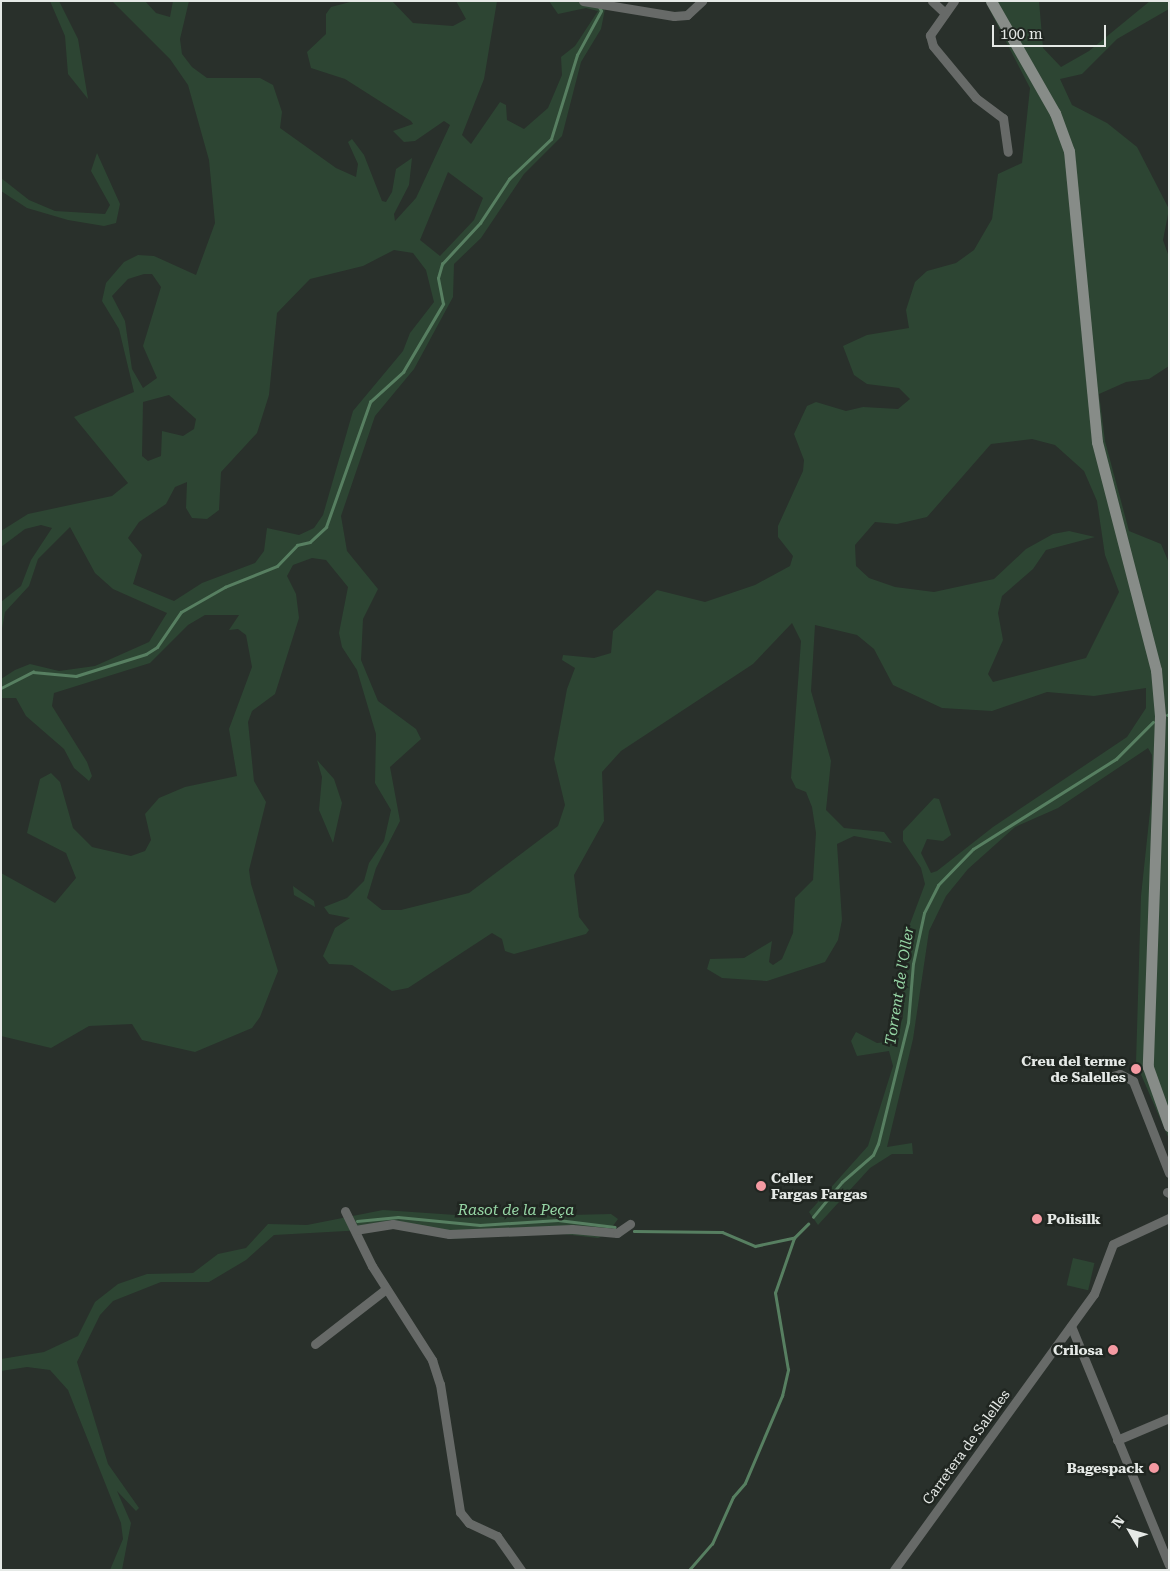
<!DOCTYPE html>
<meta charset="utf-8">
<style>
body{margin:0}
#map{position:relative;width:1170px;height:1571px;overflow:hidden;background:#29302b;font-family:"Roboto Serif",serif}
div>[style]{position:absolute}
.green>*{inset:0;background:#2d4533;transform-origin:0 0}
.stream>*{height:2.5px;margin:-1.25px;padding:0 1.25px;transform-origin:1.25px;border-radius:1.25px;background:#577f61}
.street>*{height:9px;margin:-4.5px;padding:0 4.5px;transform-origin:4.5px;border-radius:4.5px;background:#676a68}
.secondary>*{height:11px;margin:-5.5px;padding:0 5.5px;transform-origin:5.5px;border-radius:5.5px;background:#878c88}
.dots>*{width:14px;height:14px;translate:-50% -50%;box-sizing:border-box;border:2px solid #202621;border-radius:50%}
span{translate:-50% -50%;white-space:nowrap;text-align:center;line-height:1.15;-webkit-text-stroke:5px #202621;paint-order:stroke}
.poi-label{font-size:14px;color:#e5e9e6;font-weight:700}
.right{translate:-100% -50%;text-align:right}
.left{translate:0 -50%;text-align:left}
.street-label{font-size:14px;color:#e5e9e6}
.water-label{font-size:15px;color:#97d7a6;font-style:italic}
.frame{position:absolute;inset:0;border:2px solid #e5e9e6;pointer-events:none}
.north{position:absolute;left:1105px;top:1506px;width:50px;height:50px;-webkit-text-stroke:4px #202621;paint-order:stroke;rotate:308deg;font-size:14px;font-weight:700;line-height:20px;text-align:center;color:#e5e9e6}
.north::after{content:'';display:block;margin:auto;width:18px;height:22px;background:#e5e9e6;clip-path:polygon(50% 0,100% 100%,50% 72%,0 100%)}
.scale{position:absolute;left:992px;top:25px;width:114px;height:22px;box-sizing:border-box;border:2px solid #e5e9e6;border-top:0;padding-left:6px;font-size:15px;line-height:18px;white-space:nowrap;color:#e5e9e6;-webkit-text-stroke:4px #202621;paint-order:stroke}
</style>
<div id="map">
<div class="green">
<div style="clip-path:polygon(50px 1px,59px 1px,78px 39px,88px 99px,68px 74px,65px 36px)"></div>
<div style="clip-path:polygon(evenodd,112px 1px,145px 1px,156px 13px,170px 17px,173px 1px,189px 1px,180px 39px,182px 54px,192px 67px,207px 78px,260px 78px,273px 85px,282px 112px,280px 128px,336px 168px,356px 177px,358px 164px,348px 142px,352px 139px,364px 155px,382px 201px,386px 202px,392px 192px,396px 169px,412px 158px,409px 185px,394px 214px,395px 221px,416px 198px,450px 125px,444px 121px,415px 141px,404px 142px,393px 131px,413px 124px,411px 121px,345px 79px,311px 68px,307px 52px,326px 34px,326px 14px,331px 7px,354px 1px,392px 1px,413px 23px,453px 26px,466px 19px,456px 1px,497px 1px,484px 79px,462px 135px,471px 144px,500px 102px,506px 105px,507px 120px,524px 129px,548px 108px,562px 75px,561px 57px,575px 46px,598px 11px,586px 8px,558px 14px,549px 1px,599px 1px,605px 9px,601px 29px,581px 62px,562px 136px,524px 174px,481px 238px,454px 264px,453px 297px,414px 369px,375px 416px,341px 516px,347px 551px,378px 589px,363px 619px,361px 660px,378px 701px,416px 729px,421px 739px,390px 767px,400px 821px,376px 868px,367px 898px,382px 910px,401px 910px,469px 893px,558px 826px,565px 805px,554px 759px,567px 689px,575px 668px,562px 660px,563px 655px,594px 658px,611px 653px,613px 631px,657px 590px,705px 602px,755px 585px,790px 566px,793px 556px,778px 537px,778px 526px,803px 471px,804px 460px,794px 434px,807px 406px,816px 402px,846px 411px,863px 407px,898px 409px,910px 399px,899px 388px,867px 384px,854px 375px,843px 346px,867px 335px,909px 328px,906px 310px,915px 282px,927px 271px,956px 263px,974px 250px,992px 219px,998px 174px,1022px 163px,1030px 88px,985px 1px,1039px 1px,1043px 48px,1061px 67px,1089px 51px,1150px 1px,1169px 1px,1169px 9px,1117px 39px,1082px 74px,1060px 79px,1072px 105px,1107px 123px,1137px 147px,1169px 209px,1163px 240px,1169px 257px,1169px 366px,1149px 379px,1126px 382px,1099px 394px,1105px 441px,1129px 531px,1161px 544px,1169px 563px,1169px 1139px,1136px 1063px,1141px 896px,1151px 802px,1152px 755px,1148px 748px,1058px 808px,1015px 827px,968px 869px,946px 896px,929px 931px,913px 1039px,887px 1147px,912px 1143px,913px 1154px,892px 1154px,870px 1168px,818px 1225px,809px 1212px,868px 1146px,893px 1066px,889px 1051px,857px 1056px,851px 1041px,856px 1032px,877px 1043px,888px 1042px,903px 1018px,904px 940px,925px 884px,921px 868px,903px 841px,903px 831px,934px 798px,939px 799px,951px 835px,943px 841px,927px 839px,921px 853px,931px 873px,937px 871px,993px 827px,1127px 737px,1146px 708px,1146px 688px,1094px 696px,1047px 692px,992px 711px,942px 708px,893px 685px,874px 649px,857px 635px,815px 625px,811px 691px,831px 761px,826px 810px,844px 828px,884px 832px,892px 843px,854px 836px,837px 844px,842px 920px,838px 940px,825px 962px,767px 981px,722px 978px,707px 969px,710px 959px,744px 958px,772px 941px,769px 962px,773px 965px,782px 959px,793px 933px,795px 898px,813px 880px,816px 833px,812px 807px,806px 792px,796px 788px,791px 778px,801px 641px,792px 623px,753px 664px,621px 751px,602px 772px,604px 821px,574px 875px,579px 917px,589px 930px,586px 934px,514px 954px,505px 951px,502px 939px,492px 933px,408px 988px,392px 991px,352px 965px,329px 964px,323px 956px,335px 928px,350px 918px,329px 914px,324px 907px,347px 898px,364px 881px,369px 863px,384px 841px,391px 810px,375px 783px,376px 734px,357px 670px,342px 647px,339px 633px,348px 587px,326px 560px,312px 558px,293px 565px,287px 576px,296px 594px,299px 618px,275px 694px,252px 711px,248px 722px,254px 781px,266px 802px,249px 870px,251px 884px,278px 971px,260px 1017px,252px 1028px,195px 1052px,142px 1040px,132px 1024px,89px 1026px,51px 1048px,1px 1036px,1px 873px,55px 903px,76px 878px,66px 853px,27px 833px,40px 779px,51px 773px,60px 782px,73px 828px,92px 847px,131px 856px,145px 851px,151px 840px,145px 814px,159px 798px,185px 787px,237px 776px,229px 729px,252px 667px,246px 635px,238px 629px,229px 630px,239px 615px,205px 615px,188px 625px,150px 663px,54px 693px,52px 706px,87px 762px,92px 776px,89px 781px,74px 768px,64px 749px,26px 716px,16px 698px,1px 698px,1px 679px,15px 670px,30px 664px,59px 671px,95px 666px,149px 642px,167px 613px,113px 589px,95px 573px,70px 527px,38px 559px,29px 586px,5px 612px,1px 634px,1px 602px,21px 586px,31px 560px,52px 528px,41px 525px,25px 529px,1px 547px,1px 531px,28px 514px,112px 496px,128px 483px,74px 417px,134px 392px,119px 329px,102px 301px,106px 283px,124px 262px,138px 255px,154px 256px,196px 275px,215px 223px,209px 160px,188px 85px,170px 59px,112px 1px,448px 172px,483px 198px,474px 220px,440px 256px,420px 240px,448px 172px,112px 1px,394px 250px,413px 253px,426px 270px,434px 302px,410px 333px,403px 351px,353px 411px,323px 515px,314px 528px,299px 535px,267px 528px,264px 551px,255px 563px,202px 583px,174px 601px,133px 584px,142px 555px,128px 538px,139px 522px,166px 504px,175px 487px,187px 482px,186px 508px,192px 518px,207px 519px,219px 510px,221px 472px,257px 433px,269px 395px,277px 313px,310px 279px,363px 266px,394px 250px,112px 1px,144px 274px,152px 274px,161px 287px,143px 346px,157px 378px,143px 388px,132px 369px,125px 321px,112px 296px,128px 279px,144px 274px,112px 1px,169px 395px,196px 419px,194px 429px,183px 436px,162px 431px,161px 456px,148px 461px,142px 456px,143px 402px,169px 395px,112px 1px,1032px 439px,1055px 445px,1084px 471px,1097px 501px,1105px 555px,1119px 592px,1086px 658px,993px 682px,988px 674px,1003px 640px,998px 613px,1002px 596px,1033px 569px,1046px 550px,1095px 537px,1069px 531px,1053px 534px,1026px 549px,994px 579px,934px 592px,895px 587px,869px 578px,856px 566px,855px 545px,875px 522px,897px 524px,927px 517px,991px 444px,1032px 439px)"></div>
<div style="clip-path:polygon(97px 153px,120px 204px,116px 223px,104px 226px,68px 220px,27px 208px,1px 191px,1px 178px,29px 200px,55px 211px,105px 214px,110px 205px,91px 171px)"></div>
<div style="clip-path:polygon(317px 760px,334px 779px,342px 803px,333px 843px,319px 810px,322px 777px)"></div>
<div style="clip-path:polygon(293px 886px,314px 901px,315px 907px,294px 895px)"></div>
<div style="clip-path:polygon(383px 1210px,485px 1217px,611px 1214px,618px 1219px,607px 1234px,598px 1238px,554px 1233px,451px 1239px,400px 1228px,274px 1235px,246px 1260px,209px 1282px,161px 1282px,113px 1301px,100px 1315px,77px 1362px,108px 1464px,139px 1508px,136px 1511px,117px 1491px,131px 1523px,122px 1570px,110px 1570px,123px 1539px,121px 1523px,68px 1390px,50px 1370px,27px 1367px,1px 1371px,1px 1359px,44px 1352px,78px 1336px,95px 1302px,118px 1284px,147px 1274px,193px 1273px,218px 1254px,246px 1248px,268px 1224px,307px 1225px)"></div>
<div style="left:1073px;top:1258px;width:22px;height:28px;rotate:13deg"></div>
</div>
<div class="stream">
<div style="left:1px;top:688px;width:36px;rotate:-27deg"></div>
<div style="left:33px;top:672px;width:43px;rotate:5.3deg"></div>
<div style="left:76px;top:676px;width:73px;rotate:-17.4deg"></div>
<div style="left:146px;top:654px;width:13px;rotate:-32deg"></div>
<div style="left:157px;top:647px;width:42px;rotate:-55.6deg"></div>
<div style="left:181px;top:612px;width:51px;rotate:-29.6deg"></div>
<div style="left:225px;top:587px;width:56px;rotate:-22deg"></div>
<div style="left:277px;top:566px;width:29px;rotate:-46deg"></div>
<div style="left:297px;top:545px;width:13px;rotate:-13deg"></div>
<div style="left:310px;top:542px;width:22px;rotate:-43deg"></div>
<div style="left:326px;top:527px;width:133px;rotate:-70.6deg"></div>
<div style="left:370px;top:402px;width:45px;rotate:-42.3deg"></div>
<div style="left:403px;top:372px;width:79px;rotate:-59.5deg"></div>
<div style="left:443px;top:304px;width:26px;rotate:-101deg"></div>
<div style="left:438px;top:278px;width:15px;rotate:-74deg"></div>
<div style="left:442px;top:264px;width:56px;rotate:-47.2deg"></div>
<div style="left:480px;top:223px;width:53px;rotate:-56.6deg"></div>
<div style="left:509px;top:179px;width:58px;rotate:-43.6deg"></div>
<div style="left:551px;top:139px;width:88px;rotate:-72.8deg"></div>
<div style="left:577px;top:55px;width:50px;rotate:-61.4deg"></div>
<div style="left:601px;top:11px;width:7px;rotate:-117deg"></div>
<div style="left:1167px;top:715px;width:2px;rotate:-27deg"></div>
<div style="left:813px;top:1217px;width:45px;rotate:-50.4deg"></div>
<div style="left:842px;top:1182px;width:41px;rotate:-41.1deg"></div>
<div style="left:873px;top:1155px;width:12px;rotate:-66deg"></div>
<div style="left:878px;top:1144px;width:125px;rotate:-76.1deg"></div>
<div style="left:908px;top:1023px;width:59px;rotate:-85.2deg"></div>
<div style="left:913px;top:964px;width:52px;rotate:-77.8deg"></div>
<div style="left:924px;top:913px;width:31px;rotate:-63deg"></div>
<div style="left:938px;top:885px;width:50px;rotate:-45.8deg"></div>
<div style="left:973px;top:849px;width:169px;rotate:-32.2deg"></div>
<div style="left:1116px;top:759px;width:52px;rotate:-45deg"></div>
<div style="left:357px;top:1221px;width:41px;rotate:-5.6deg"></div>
<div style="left:398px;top:1217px;width:82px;rotate:5.6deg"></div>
<div style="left:480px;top:1225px;width:78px;rotate:-3.7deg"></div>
<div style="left:558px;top:1220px;width:57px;rotate:7deg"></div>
<div style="left:634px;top:1231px;width:88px;rotate:0.7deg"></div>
<div style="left:722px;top:1232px;width:36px;rotate:23deg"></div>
<div style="left:755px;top:1246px;width:40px;rotate:-12deg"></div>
<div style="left:689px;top:1570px;width:35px;rotate:-49deg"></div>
<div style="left:712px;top:1544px;width:51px;rotate:-65.9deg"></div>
<div style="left:733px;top:1497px;width:18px;rotate:-49deg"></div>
<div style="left:745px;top:1483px;width:95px;rotate:-67deg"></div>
<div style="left:782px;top:1396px;width:27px;rotate:-77deg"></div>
<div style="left:788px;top:1370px;width:78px;rotate:-99.6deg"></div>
<div style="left:775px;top:1293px;width:58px;rotate:-70.9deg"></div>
<div style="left:794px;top:1238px;width:20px;rotate:-45deg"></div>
</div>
<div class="street">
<div style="left:583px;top:1px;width:92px;rotate:9.4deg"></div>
<div style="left:674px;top:16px;width:13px;rotate:-4deg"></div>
<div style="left:687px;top:15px;width:21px;rotate:-43deg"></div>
<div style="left:932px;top:1px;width:16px;rotate:43deg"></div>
<div style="left:954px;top:1px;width:42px;rotate:125.2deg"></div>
<div style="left:930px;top:35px;width:11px;rotate:75deg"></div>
<div style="left:933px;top:46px;width:67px;rotate:50.4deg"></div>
<div style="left:976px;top:98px;width:34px;rotate:37deg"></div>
<div style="left:1003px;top:118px;width:34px;rotate:82deg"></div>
<div style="left:1109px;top:1077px;width:11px;rotate:-15deg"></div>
<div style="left:1120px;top:1074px;width:15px;rotate:28deg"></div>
<div style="left:1133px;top:1081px;width:99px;rotate:68.6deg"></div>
<div style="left:1167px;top:1192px;width:2px;rotate:27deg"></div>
<div style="left:345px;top:1211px;width:61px;rotate:63.9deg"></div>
<div style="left:372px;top:1266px;width:112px;rotate:57.4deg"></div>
<div style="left:432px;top:1360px;width:25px;rotate:72deg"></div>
<div style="left:440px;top:1384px;width:130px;rotate:81.1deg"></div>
<div style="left:460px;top:1512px;width:14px;rotate:51deg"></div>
<div style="left:469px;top:1523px;width:31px;rotate:25deg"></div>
<div style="left:497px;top:1536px;width:42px;rotate:54.8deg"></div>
<div style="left:355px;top:1230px;width:38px;rotate:-9deg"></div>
<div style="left:393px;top:1224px;width:57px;rotate:10.1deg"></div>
<div style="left:449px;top:1234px;width:123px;rotate:-2.3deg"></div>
<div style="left:572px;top:1229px;width:45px;rotate:5.1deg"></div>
<div style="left:617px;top:1233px;width:16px;rotate:-35deg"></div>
<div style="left:1071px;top:1326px;width:258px;rotate:67.7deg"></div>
<div style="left:315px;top:1344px;width:90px;rotate:-37.8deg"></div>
<div style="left:1117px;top:1440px;width:56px;rotate:-22.9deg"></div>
<div style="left:894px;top:1570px;width:341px;rotate:-54.1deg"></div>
<div style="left:1094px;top:1294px;width:53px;rotate:-69.2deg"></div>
<div style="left:1113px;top:1244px;width:62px;rotate:-24.9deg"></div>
</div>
<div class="secondary">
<div style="left:991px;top:1px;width:129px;rotate:60.3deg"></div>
<div style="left:1055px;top:113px;width:40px;rotate:69.8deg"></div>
<div style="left:1069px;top:151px;width:292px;rotate:84.5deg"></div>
<div style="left:1097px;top:442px;width:236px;rotate:75.5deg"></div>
<div style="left:1156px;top:670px;width:46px;rotate:85deg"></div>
<div style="left:1160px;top:716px;width:351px;rotate:92deg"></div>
<div style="left:1148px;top:1067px;width:63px;rotate:70.4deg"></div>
</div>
<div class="dots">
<div style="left:1136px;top:1069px;background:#f49aa2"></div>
<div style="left:761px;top:1186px;background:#f49aa2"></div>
<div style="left:1037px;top:1219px;background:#f49aa2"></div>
<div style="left:1113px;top:1350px;background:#f49aa2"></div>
<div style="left:1154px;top:1468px;background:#f49aa2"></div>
</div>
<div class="poi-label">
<span class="right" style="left:1126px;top:1069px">Creu del terme<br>de Salelles</span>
<span class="left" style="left:771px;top:1186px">Celler<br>Fargas Fargas</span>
<span class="left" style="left:1047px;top:1219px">Polisilk</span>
<span class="right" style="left:1103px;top:1350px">Crilosa</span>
<span class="right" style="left:1144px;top:1468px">Bagespack</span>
</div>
<div class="street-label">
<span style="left:966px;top:1447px;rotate:-54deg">Carretera de Salelles</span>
</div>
<div class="water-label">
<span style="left:900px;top:986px;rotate:-81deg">Torrent de l'Oller</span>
<span style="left:516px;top:1211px">Rasot de la Peça</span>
</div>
<div class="frame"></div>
<div class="north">N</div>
<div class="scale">100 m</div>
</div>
